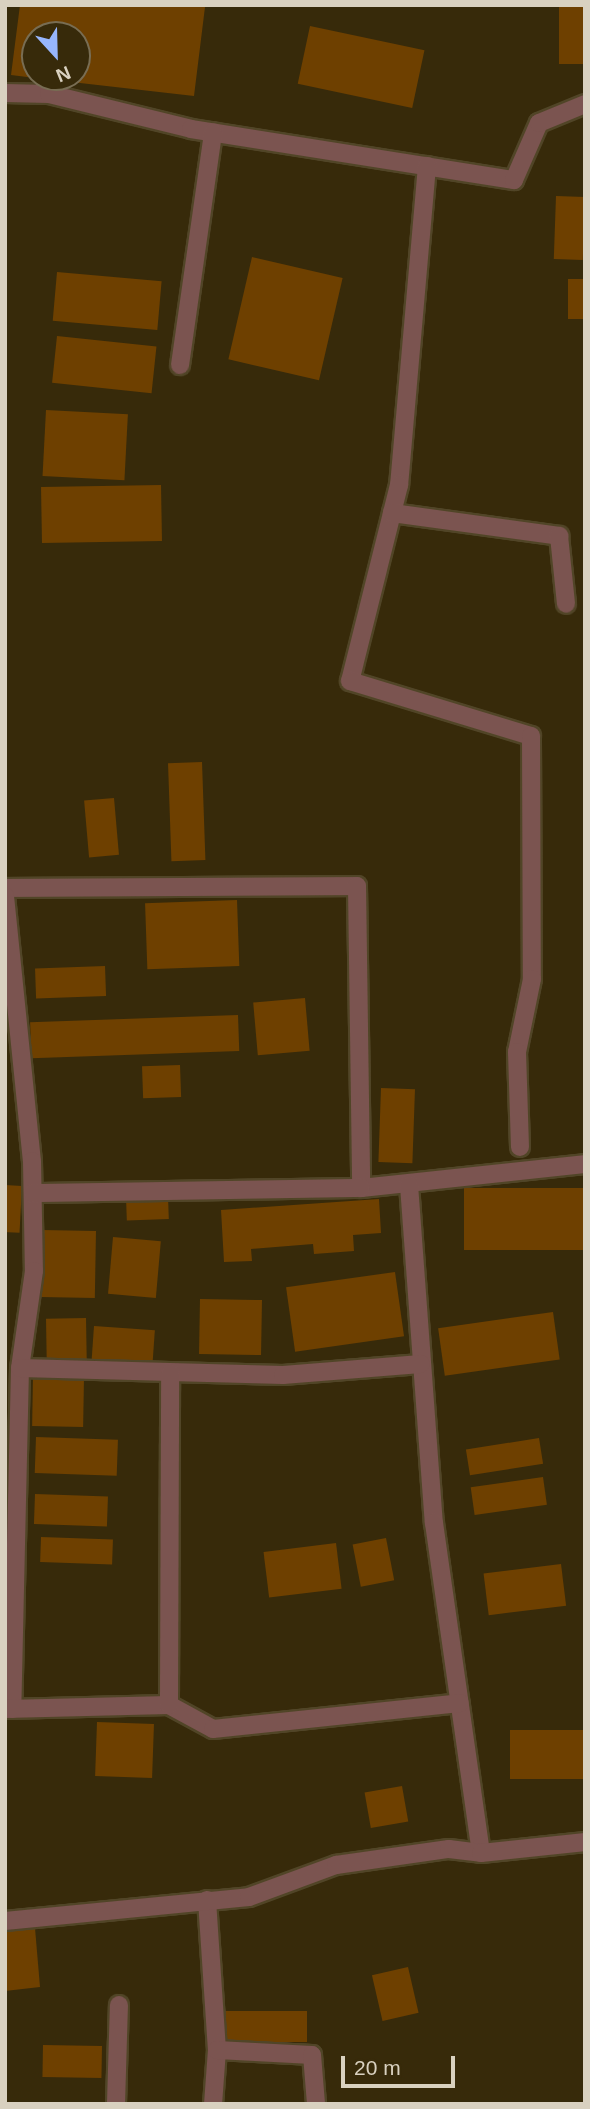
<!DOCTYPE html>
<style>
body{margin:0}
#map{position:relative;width:590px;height:2109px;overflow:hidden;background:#372a0a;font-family:Helvetica,sans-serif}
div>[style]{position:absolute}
.building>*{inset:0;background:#6e4000;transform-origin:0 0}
.roads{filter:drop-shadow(2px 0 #514527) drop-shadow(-2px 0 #514527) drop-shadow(0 2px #514527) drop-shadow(0 -2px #514527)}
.minor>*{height:18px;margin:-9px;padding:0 9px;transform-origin:9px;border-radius:9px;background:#7b5450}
span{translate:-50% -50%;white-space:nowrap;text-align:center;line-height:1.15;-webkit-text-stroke:5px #372a0a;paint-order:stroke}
.frame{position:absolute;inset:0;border:7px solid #d9d1c0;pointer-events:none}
.north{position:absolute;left:21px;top:21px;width:70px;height:70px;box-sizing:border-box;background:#372a0a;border:2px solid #786d53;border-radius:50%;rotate:158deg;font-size:19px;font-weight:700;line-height:28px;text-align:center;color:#d9d1c0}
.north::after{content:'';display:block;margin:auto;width:24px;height:32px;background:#97b6fd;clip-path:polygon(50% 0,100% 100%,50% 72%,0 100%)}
.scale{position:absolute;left:341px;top:2056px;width:114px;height:32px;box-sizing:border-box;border:4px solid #d9d1c0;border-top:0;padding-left:9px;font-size:21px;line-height:24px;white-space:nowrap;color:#d9d1c0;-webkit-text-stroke:5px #372a0a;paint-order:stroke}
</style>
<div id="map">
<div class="building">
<div style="clip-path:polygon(20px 5px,205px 7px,194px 96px,45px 79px,77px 77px,77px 35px,35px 35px,35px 78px,11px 75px)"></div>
<div style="left:559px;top:5px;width:26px;height:59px"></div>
<div style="left:310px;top:26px;width:117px;height:59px;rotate:12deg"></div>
<div style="left:556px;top:196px;width:29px;height:63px;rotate:2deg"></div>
<div style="left:252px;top:257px;width:93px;height:105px;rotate:13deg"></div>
<div style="left:57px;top:272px;width:105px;height:49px;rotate:5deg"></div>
<div style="left:568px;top:279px;width:17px;height:40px"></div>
<div style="left:57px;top:336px;width:100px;height:47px;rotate:6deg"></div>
<div style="left:46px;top:410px;width:82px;height:66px;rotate:3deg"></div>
<div style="left:161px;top:485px;width:56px;height:120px;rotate:89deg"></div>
<div style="left:202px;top:762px;width:98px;height:34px;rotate:88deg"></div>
<div style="left:114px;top:798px;width:57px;height:30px;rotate:85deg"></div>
<div style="left:237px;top:900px;width:66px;height:92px;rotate:88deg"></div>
<div style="left:105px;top:966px;width:30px;height:70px;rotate:88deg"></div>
<div style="left:305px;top:998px;width:53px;height:52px;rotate:85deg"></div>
<div style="left:238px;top:1015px;width:36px;height:208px;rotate:88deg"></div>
<div style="left:180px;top:1065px;width:32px;height:38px;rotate:88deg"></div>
<div style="left:381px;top:1088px;width:34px;height:74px;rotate:2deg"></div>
<div style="left:5px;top:1185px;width:17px;height:47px;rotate:3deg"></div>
<div style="left:585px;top:1188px;width:62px;height:121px;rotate:90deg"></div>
<div style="left:168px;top:1196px;width:23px;height:42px;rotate:88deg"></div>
<div style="clip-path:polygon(379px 1199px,381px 1233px,353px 1235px,354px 1251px,314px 1254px,313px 1244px,251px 1249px,252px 1261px,224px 1262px,221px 1210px)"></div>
<div style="left:42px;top:1230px;width:54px;height:67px;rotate:1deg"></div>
<div style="left:113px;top:1237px;width:48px;height:57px;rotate:5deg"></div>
<div style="left:395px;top:1272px;width:65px;height:110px;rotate:82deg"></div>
<div style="left:200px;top:1299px;width:62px;height:55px;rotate:1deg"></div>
<div style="left:553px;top:1312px;width:48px;height:116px;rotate:82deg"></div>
<div style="left:86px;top:1318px;width:41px;height:40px;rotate:89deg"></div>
<div style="left:94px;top:1326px;width:61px;height:34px;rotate:4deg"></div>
<div style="left:33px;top:1376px;width:51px;height:50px;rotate:1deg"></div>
<div style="left:36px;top:1437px;width:82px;height:36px;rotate:2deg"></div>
<div style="left:539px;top:1438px;width:26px;height:74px;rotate:81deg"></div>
<div style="left:543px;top:1477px;width:28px;height:73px;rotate:82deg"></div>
<div style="left:35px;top:1494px;width:73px;height:30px;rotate:2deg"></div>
<div style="left:41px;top:1537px;width:72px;height:25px;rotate:2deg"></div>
<div style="left:386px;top:1538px;width:43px;height:34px;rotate:79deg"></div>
<div style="left:336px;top:1543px;width:46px;height:73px;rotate:83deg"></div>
<div style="left:561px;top:1564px;width:42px;height:78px;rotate:83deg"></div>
<div style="left:97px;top:1722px;width:57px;height:54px;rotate:2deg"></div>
<div style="left:585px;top:1730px;width:49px;height:75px;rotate:90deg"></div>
<div style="left:402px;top:1786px;width:36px;height:38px;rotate:80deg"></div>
<div style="clip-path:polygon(35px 1928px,40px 1987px,5px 1991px,5px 1931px)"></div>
<div style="left:408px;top:1967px;width:47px;height:37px;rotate:77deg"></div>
<div style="left:307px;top:2011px;width:31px;height:85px;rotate:90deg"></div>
<div style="left:43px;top:2045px;width:59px;height:32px;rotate:1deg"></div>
</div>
<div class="roads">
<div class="minor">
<div style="left:5px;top:93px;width:44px;rotate:1.3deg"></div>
<div style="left:49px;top:94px;width:146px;rotate:13.8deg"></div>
<div style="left:191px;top:129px;width:327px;rotate:9deg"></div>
<div style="left:514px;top:180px;width:62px;rotate:-66.3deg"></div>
<div style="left:539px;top:123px;width:50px;rotate:-22.4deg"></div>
<div style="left:427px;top:166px;width:320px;rotate:95deg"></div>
<div style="left:399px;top:485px;width:202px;rotate:104deg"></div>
<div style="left:350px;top:681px;width:189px;rotate:16.9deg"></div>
<div style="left:531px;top:736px;width:243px;rotate:89.8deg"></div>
<div style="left:532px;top:979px;width:75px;rotate:101.6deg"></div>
<div style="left:517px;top:1052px;width:95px;rotate:88.2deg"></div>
<div style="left:180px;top:365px;width:235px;rotate:-81.9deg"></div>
<div style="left:392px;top:513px;width:169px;rotate:7.8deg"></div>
<div style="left:559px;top:536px;width:68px;rotate:84.1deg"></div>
<div style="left:5px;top:888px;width:352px;rotate:-0.3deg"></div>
<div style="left:357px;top:886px;width:302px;rotate:89.2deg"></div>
<div style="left:361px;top:1188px;width:225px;rotate:-6.1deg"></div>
<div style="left:5px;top:896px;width:266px;rotate:84.2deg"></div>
<div style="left:32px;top:1161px;width:110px;rotate:89deg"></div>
<div style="left:34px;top:1271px;width:98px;rotate:98.2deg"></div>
<div style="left:20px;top:1368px;width:341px;rotate:91.3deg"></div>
<div style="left:409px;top:1185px;width:339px;rotate:85.8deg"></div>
<div style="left:434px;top:1523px;width:333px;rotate:81.9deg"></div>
<div style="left:33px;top:1193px;width:328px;rotate:-0.9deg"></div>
<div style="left:20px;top:1368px;width:263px;rotate:1.5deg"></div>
<div style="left:283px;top:1375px;width:138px;rotate:-4.6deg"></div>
<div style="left:169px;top:1705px;width:50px;rotate:28.6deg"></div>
<div style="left:213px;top:1729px;width:248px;rotate:-6deg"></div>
<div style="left:5px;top:1709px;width:164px;rotate:-1.4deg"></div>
<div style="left:169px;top:1705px;width:332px;rotate:-89.8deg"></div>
<div style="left:207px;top:1900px;width:150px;rotate:86.2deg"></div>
<div style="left:217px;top:2050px;width:54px;rotate:94.2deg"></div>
<div style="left:5px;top:1921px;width:245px;rotate:-5.6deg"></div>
<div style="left:249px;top:1897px;width:93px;rotate:-20.2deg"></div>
<div style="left:336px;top:1865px;width:114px;rotate:-8.1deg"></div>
<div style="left:449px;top:1849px;width:32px;rotate:7deg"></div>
<div style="left:481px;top:1853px;width:105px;rotate:-6deg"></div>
<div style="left:217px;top:2050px;width:95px;rotate:3deg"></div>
<div style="left:312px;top:2055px;width:49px;rotate:85.3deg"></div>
<div style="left:116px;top:2104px;width:99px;rotate:-88.3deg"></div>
</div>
</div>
<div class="frame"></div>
<div class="north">N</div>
<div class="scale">20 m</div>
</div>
